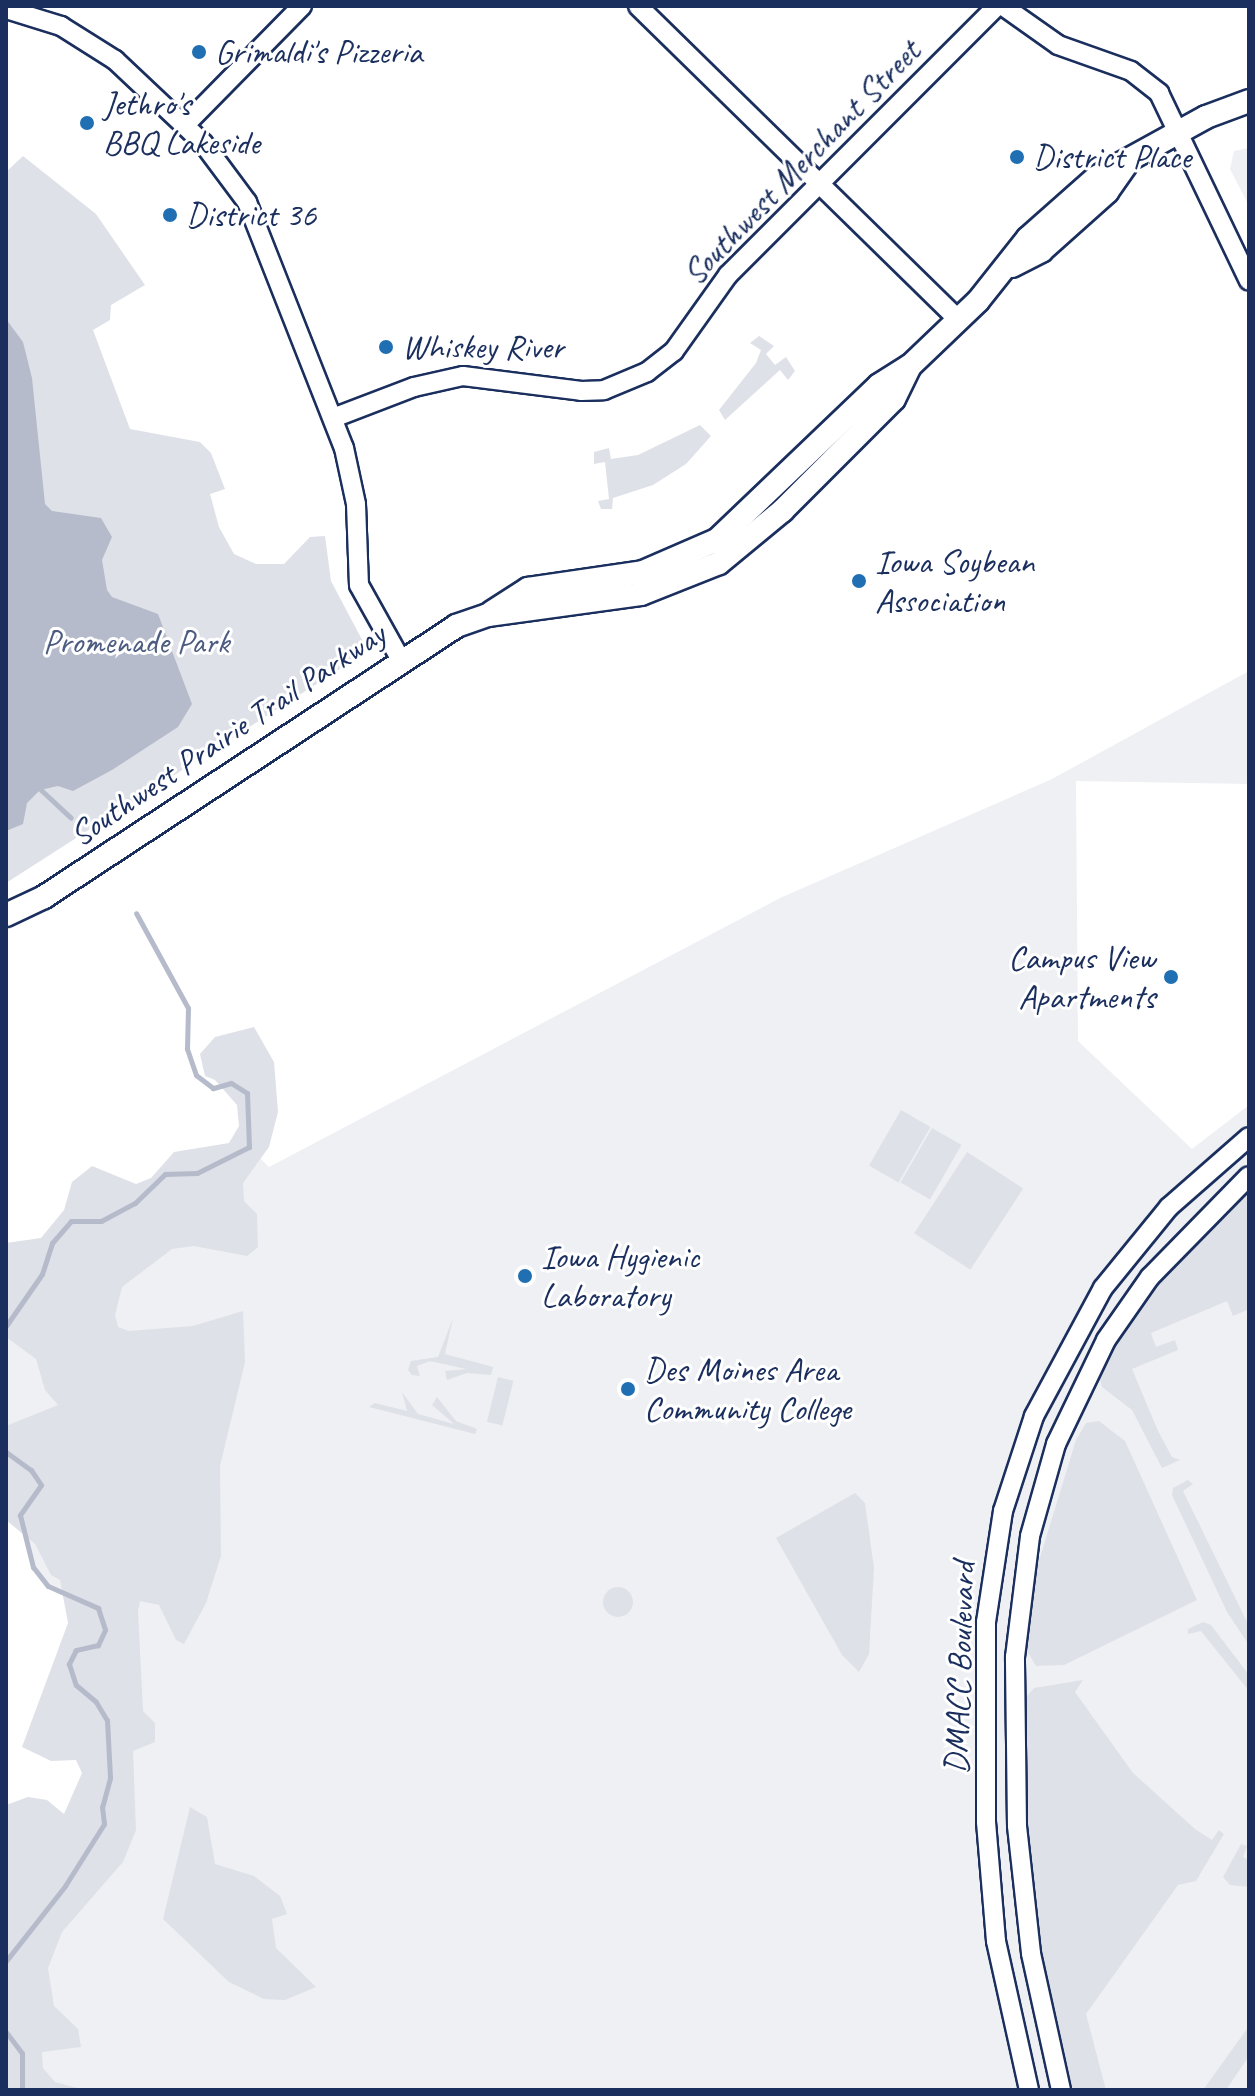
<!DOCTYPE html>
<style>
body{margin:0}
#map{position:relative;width:1255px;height:2096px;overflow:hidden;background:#fff;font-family:Caveat,sans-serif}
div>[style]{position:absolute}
.built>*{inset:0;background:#eff0f4}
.green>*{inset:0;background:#dee1e7;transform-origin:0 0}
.round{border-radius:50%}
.water>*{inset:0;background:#b5bbca}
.stream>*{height:5px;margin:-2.5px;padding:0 2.5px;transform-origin:2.5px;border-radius:2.5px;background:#b5bbca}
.roads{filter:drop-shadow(2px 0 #1b2f5e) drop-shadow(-2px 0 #1b2f5e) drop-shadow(0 2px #1b2f5e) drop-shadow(0 -2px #1b2f5e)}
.minor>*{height:18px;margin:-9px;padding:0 9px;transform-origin:9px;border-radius:9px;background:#fff}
.tertiary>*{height:22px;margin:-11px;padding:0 11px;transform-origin:11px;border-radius:11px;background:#fff}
.dots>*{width:22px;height:22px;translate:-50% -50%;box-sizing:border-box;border:4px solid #fff;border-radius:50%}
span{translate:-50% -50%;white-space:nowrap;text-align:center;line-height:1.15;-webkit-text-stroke:6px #fff;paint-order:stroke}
.poi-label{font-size:34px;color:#1b2f5e}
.left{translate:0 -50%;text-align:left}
.right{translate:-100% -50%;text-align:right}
.street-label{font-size:34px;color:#1b2f5e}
.park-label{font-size:34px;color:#4c5c80}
.frame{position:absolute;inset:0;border:8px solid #1b2f5e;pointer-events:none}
</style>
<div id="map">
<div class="built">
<div style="clip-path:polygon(1249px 148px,1249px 206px,1230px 169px,1234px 151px)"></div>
<div style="clip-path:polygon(1249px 671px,1249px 784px,1076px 781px,1078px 1041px,1192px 1149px,1249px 1105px,1249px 2090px,22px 2090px,6px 2032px,89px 1841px,74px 1598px,48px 1586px,33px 1567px,21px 1528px,6px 1452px,6px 1326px,249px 1147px,269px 1167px,780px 898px,1052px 779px)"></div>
</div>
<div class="green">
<div style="clip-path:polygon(23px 156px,96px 214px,145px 285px,111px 305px,110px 320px,93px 330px,130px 429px,200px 442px,211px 453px,225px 489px,210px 494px,219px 527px,234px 554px,256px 564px,284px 564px,310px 537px,325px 536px,331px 581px,368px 651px,6px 883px,6px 172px)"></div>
<div style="clip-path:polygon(759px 336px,774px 346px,766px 354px,775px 365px,786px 357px,795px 371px,788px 380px,780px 370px,725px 420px,719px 410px,756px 363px,761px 350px,750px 343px)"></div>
<div style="clip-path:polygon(700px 425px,711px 436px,686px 464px,653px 485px,613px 498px,612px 509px,601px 509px,598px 501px,609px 499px,605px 462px,594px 464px,594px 452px,609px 448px,611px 459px,638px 455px)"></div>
<div style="clip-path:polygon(254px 1027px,274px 1062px,278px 1112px,269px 1147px,243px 1183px,244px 1201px,257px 1214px,258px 1247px,247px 1256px,194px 1246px,172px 1249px,122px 1287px,115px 1315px,118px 1327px,129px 1331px,193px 1326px,243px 1311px,245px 1362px,220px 1466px,221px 1556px,206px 1603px,184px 1644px,176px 1640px,159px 1605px,140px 1601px,138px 1611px,143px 1711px,155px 1723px,155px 1742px,133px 1751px,136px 1830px,123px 1862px,62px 1932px,48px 1968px,54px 2006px,78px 2029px,81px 2047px,42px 2052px,43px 2068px,55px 2082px,85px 2090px,6px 2090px,6px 1805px,28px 1797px,47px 1800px,64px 1814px,82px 1773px,76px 1760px,51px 1761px,22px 1747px,68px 1623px,60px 1580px,51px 1575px,35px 1544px,6px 1520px,6px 1426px,58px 1405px,45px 1390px,36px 1359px,6px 1337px,6px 1243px,41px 1238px,64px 1210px,72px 1182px,92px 1166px,136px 1184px,151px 1178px,174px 1152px,229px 1143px,239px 1126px,237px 1105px,215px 1080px,205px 1076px,200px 1054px,215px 1037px)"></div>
<div style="left:901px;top:1110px;width:34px;height:64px;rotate:30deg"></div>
<div style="left:932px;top:1128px;width:34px;height:63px;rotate:30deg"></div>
<div style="left:967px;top:1152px;width:67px;height:97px;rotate:33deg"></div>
<div style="clip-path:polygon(1240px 1194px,1249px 1195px,1249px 1315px,1247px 1310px,1233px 1316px,1227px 1301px,1151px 1333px,1156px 1347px,1175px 1340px,1178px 1350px,1132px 1369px,1158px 1431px,1172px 1457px,1180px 1460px,1162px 1468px,1132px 1410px,1102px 1387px,1098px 1372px,1155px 1283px)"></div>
<div style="clip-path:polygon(453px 1318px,445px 1354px,493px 1367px,491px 1375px,467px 1373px,447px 1380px,445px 1371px,466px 1369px,430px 1361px,417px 1366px,420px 1376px,412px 1375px,408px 1370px,411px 1361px,438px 1357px)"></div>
<div style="left:498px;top:1377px;width:16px;height:46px;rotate:14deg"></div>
<div style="clip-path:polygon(402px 1392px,418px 1414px,454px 1424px,432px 1405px,437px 1397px,456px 1421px,477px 1429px,475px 1434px,369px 1407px,375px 1403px,407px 1411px)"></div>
<div style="clip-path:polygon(1099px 1421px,1125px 1441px,1197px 1600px,1064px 1665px,1036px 1666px,1026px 1649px,1030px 1590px,1076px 1440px,1086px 1423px)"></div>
<div style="clip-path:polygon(1188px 1480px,1193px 1484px,1183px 1491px,1249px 1626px,1249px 1645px,1227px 1612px,1172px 1495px,1173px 1488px)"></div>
<div style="clip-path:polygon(855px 1493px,865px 1503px,874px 1568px,869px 1654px,859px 1672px,842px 1655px,776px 1538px)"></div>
<div class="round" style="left:603px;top:1587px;width:30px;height:30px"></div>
<div style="clip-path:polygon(1203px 1622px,1211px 1625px,1249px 1675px,1249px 1691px,1201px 1631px,1188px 1634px,1188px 1629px)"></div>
<div style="clip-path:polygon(1083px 1680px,1075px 1692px,1133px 1773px,1195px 1829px,1212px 1840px,1219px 1830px,1224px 1834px,1196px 1881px,1178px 1885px,1086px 2014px,1106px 2090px,1071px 2090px,1037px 1939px,1026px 1827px,1026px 1697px,1034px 1688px)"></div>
<div style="clip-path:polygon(190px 1807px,207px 1817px,215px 1864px,254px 1876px,280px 1896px,287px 1914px,272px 1919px,276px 1948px,316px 1987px,285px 2000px,264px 1999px,229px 1982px,163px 1919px)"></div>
<div style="clip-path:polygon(1241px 1844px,1247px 1846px,1243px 1857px,1249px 1860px,1249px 1887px,1230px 1885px,1223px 1877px)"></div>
<div style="clip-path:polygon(1249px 2026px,1249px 2056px,1226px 2090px,1203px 2090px)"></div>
</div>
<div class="water">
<div style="clip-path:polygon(6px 319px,23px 342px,32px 378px,45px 504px,52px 511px,101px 518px,112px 537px,102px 560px,107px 590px,112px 597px,158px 614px,192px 704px,178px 727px,112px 770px,73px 791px,58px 786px,40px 790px,27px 803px,23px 824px,6px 831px)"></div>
</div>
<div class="stream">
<div style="left:40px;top:789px;width:42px;rotate:43.1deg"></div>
<div style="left:6px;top:1326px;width:63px;rotate:-55.3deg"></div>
<div style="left:42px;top:1274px;width:33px;rotate:-72deg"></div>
<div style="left:52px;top:1243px;width:29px;rotate:-49deg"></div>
<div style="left:71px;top:1221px;width:30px"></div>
<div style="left:101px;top:1221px;width:38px;rotate:-28deg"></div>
<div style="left:135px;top:1203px;width:42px;rotate:-44deg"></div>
<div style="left:165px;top:1174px;width:32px;rotate:-2deg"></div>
<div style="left:197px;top:1173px;width:58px;rotate:-26.6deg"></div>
<div style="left:249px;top:1147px;width:54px;rotate:-92.1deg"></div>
<div style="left:247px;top:1093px;width:19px;rotate:-148deg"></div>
<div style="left:231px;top:1083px;width:19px;rotate:164deg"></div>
<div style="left:213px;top:1088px;width:21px;rotate:-143deg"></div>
<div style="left:196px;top:1075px;width:28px;rotate:-109deg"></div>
<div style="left:187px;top:1049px;width:41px;rotate:-88.6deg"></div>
<div style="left:188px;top:1008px;width:108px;rotate:-118.7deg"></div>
<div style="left:6px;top:1452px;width:31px;rotate:36deg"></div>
<div style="left:31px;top:1470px;width:18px;rotate:56deg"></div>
<div style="left:41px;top:1485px;width:37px;rotate:125deg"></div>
<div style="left:20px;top:1515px;width:54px;rotate:76deg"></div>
<div style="left:33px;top:1567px;width:24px;rotate:52deg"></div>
<div style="left:48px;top:1586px;width:55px;rotate:23.7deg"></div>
<div style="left:98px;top:1608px;width:23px;rotate:72deg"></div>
<div style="left:105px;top:1630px;width:17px;rotate:115deg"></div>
<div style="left:98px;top:1645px;width:23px;rotate:167deg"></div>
<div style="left:76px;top:1650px;width:16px;rotate:117deg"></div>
<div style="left:69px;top:1664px;width:22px;rotate:72deg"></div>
<div style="left:76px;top:1685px;width:26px;rotate:40deg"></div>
<div style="left:96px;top:1702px;width:21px;rotate:59deg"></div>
<div style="left:107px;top:1720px;width:58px;rotate:87deg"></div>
<div style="left:110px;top:1778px;width:30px;rotate:105deg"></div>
<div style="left:102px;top:1807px;width:17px;rotate:83deg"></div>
<div style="left:104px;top:1824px;width:73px;rotate:122.2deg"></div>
<div style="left:65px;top:1886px;width:95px;rotate:128.2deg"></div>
<div style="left:6px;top:2032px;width:26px;rotate:53deg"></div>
<div style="left:22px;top:2053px;width:37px;rotate:90deg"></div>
</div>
<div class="roads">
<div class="minor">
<div style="left:638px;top:6px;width:448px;rotate:44.4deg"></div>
<div style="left:1003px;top:6px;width:67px;rotate:35.3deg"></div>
<div style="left:1058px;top:45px;width:77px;rotate:19.6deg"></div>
<div style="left:1131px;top:71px;width:36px;rotate:38deg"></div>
<div style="left:1159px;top:93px;width:208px;rotate:64.4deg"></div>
<div style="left:6px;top:9px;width:58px;rotate:17.2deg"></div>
<div style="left:61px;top:26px;width:64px;rotate:32.2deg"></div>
<div style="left:115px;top:60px;width:121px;rotate:43.3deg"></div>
<div style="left:203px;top:143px;width:74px;rotate:53.3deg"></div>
<div style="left:247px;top:202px;width:264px;rotate:68.5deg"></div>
<div style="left:344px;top:448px;width:57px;rotate:77.9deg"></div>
<div style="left:356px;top:504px;width:81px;rotate:87.9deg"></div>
<div style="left:359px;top:585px;width:86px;rotate:60.8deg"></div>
<div style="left:185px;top:125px;width:167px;rotate:-45.5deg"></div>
<div style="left:333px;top:418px;width:87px;rotate:-20.9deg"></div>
<div style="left:414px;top:387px;width:50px;rotate:-12.7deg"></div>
<div style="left:463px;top:376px;width:119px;rotate:7.2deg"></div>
<div style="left:581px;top:391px;width:23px;rotate:-2deg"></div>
<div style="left:604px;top:390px;width:47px;rotate:-22.7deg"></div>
<div style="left:647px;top:372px;width:34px;rotate:-38deg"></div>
<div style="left:674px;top:351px;width:93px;rotate:-54.6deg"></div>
<div style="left:728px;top:275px;width:380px;rotate:-45deg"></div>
<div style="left:1029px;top:2090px;width:153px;rotate:-102.5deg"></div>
<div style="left:996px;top:1941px;width:119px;rotate:-94.8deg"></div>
<div style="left:986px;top:1822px;width:200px;rotate:-90deg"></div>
<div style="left:986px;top:1622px;width:112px;rotate:-81.3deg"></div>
<div style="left:1003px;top:1511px;width:100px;rotate:-71.9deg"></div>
<div style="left:1034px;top:1416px;width:145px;rotate:-61.7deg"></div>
<div style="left:1103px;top:1288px;width:104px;rotate:-50.8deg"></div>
<div style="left:1169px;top:1207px;width:106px;rotate:-41.2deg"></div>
<div style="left:1061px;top:2090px;width:140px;rotate:-102.4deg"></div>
<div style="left:1031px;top:1953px;width:128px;rotate:-96.3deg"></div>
<div style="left:1017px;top:1826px;width:169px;rotate:-90.7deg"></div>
<div style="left:1015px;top:1657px;width:122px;rotate:-82.9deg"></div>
<div style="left:1030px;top:1536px;width:96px;rotate:-74.2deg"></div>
<div style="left:1056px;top:1444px;width:115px;rotate:-64.3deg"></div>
<div style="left:1106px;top:1340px;width:77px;rotate:-55.1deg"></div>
<div style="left:1150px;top:1277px;width:141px;rotate:-45.6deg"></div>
</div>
<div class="tertiary">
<div style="left:1012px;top:266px;width:33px;rotate:-27deg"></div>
<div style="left:1041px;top:251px;width:89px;rotate:-41.8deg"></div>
<div style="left:1107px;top:192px;width:33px;rotate:-55deg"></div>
<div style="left:492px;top:612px;width:43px;rotate:-32.6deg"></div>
<div style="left:528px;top:589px;width:116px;rotate:-8.4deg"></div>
<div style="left:643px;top:572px;width:81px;rotate:-23.4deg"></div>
<div style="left:717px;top:540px;width:224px;rotate:-43.7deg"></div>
<div style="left:879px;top:385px;width:36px;rotate:-32deg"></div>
<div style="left:910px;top:366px;width:94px;rotate:-43.7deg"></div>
<div style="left:978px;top:301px;width:80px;rotate:-51.6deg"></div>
<div style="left:1028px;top:238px;width:92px;rotate:-41.5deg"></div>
<div style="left:1097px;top:177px;width:124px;rotate:-28.8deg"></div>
<div style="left:1206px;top:117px;width:46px;rotate:-20.4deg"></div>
<div style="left:6px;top:915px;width:42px;rotate:-25.3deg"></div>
<div style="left:44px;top:897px;width:493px;rotate:-33.3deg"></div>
<div style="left:456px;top:626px;width:34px;rotate:-19deg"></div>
<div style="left:488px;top:615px;width:154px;rotate:-7.8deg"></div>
<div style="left:641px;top:594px;width:84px;rotate:-21.7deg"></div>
<div style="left:719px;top:563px;width:82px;rotate:-39.5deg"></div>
<div style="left:782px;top:511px;width:158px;rotate:-45deg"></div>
<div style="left:894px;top:399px;width:37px;rotate:-64deg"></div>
</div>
</div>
<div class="dots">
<div style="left:199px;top:52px;background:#1f6fb2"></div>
<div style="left:87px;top:123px;background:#1f6fb2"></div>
<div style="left:1017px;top:157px;background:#1f6fb2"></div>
<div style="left:170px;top:215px;background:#1f6fb2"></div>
<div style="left:386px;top:347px;background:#1f6fb2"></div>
<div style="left:859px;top:581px;background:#1f6fb2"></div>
<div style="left:1171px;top:977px;background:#1f6fb2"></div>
<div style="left:525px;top:1276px;background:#1f6fb2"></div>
<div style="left:628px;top:1389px;background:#1f6fb2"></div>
</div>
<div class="poi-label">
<span class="left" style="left:215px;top:52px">Grimaldi's Pizzeria</span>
<span class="left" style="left:103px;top:123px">Jethro's<br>BBQ Lakeside</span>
<span class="left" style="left:1033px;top:157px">District Place</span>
<span class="left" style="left:186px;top:215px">District 36</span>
<span class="left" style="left:402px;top:347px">Whiskey River</span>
<span class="left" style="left:875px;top:581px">Iowa Soybean<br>Association</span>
<span class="right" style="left:1155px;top:977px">Campus View<br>Apartments</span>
<span class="left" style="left:541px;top:1276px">Iowa Hygienic<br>Laboratory</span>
<span class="left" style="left:644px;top:1389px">Des Moines Area<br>Community College</span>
</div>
<div class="street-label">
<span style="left:801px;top:162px;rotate:-46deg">Southwest Merchant Street</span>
<span style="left:227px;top:734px;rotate:-34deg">Southwest Prairie Trail Parkway</span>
<span style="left:959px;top:1668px;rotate:-88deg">DMACC Boulevard</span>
</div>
<div class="park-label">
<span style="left:136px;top:642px">Promenade Park</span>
</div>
<div class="frame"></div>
</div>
